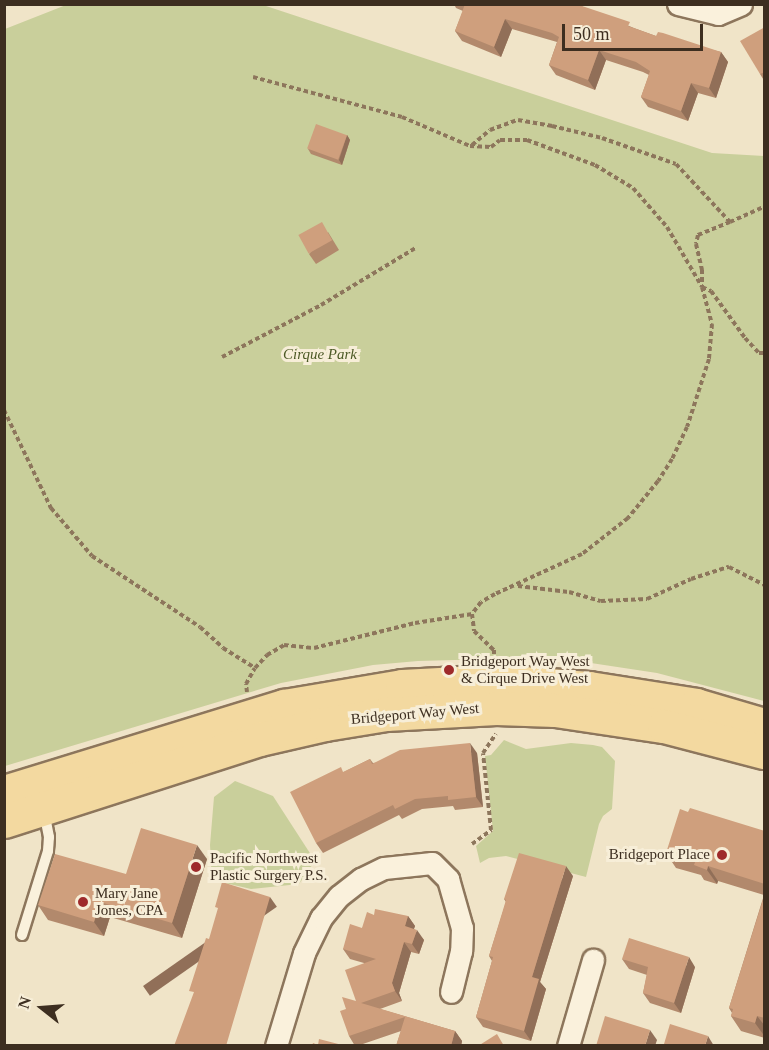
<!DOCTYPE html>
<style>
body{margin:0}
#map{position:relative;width:769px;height:1050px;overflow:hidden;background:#f0e4c8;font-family:"Times New Roman",serif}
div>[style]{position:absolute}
.green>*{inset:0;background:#c9cf9b}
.path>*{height:4px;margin-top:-2px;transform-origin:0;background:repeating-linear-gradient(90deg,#8d765c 0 4.5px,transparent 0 7.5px)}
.roads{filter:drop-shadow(2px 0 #8d765c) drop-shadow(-2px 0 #8d765c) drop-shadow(0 2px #8d765c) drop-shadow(0 -2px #8d765c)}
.service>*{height:10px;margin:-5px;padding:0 5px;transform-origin:5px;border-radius:5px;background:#faf1dc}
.minor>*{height:21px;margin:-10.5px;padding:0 10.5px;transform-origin:10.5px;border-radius:10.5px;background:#faf1dc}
.primary>*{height:33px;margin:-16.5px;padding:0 16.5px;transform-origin:16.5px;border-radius:16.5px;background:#f3d9a0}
.wall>*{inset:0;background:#b2896c}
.shaded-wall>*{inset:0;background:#916f58;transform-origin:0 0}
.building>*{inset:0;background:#cf9f7d;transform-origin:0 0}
.dots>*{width:16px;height:16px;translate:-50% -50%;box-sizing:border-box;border:3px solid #f7eed8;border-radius:50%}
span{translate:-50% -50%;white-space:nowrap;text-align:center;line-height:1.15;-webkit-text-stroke:6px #f7eed8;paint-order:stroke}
.park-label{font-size:15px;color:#4d5a26;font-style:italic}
.poi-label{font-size:15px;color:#3d2e20}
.left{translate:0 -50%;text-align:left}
.right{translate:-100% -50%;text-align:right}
.street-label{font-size:15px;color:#3d2e20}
.frame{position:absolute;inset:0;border:6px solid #3d2e20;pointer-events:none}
.north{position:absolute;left:12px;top:978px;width:60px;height:60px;-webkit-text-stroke:4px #f7eed8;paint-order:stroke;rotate:287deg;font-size:16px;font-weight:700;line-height:24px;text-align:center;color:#3d2e20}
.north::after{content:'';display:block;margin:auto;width:21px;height:27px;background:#3d2e20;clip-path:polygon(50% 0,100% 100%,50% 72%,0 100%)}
.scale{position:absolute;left:562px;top:24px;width:141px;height:27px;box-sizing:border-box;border:3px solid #3d2e20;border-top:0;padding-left:8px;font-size:18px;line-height:21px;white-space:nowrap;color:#3d2e20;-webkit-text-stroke:4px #f7eed8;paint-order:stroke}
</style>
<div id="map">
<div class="green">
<div style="clip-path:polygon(66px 5px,263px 5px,712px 153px,764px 156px,764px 701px,657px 673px,591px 663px,529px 658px,418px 661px,373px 665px,281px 683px,5px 766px,5px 29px)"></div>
<div style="clip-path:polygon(504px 740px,526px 749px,571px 743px,593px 745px,602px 747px,615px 761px,612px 809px,603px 816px,599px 824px,586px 877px,506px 856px,489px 858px,480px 863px,476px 846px,493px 831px,485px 756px,491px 755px)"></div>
<div style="clip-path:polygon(235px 781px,273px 796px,315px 861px,299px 884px,251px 889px,212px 880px,210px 845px,214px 797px)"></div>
</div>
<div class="path">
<div style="left:253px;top:77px;width:154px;rotate:15deg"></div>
<div style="left:402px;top:117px;width:74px;rotate:23.1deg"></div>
<div style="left:470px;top:146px;width:21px;rotate:3deg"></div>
<div style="left:491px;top:147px;width:11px;rotate:-38deg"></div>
<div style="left:500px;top:140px;width:27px"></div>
<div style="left:527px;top:140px;width:72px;rotate:20.2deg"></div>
<div style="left:595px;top:165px;width:44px;rotate:31.2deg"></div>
<div style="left:633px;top:188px;width:52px;rotate:48.9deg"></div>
<div style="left:667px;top:227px;width:69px;rotate:59.7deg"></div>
<div style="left:702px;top:287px;width:38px;rotate:75deg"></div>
<div style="left:712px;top:324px;width:35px;rotate:95deg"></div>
<div style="left:709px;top:359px;width:71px;rotate:107.9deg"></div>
<div style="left:687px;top:427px;width:35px;rotate:115deg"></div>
<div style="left:672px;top:459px;width:26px;rotate:122deg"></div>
<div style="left:658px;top:481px;width:48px;rotate:129deg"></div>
<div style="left:628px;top:518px;width:58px;rotate:142deg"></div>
<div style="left:582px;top:554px;width:96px;rotate:155.3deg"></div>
<div style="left:495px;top:594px;width:16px;rotate:150deg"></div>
<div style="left:481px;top:602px;width:15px;rotate:127deg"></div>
<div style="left:472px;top:145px;width:23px;rotate:-40deg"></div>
<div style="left:490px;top:130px;width:30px;rotate:-20deg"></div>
<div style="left:518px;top:120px;width:35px;rotate:10deg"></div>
<div style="left:552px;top:126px;width:51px;rotate:13.5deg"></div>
<div style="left:602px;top:138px;width:78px;rotate:19.4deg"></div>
<div style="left:676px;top:164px;width:79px;rotate:47deg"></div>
<div style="left:730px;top:222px;width:37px;rotate:-24deg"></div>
<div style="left:730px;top:222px;width:35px;rotate:158deg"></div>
<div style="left:698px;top:235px;width:9px;rotate:103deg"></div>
<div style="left:696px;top:244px;width:27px;rotate:77deg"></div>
<div style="left:702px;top:270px;width:17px;rotate:90deg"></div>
<div style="left:702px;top:287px;width:10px;rotate:24deg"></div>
<div style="left:711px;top:291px;width:58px;rotate:54.1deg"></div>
<div style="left:745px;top:338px;width:21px;rotate:47deg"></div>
<div style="left:759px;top:353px;width:5px"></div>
<div style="left:222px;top:357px;width:112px;rotate:-27.7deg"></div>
<div style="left:321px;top:305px;width:112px;rotate:-31.1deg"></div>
<div style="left:4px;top:410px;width:109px;rotate:64.4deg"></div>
<div style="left:51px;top:508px;width:63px;rotate:49.5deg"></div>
<div style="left:92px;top:556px;width:129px;rotate:33.3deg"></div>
<div style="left:200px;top:627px;width:31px;rotate:42deg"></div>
<div style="left:223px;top:648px;width:38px;rotate:32deg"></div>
<div style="left:255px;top:668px;width:18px;rotate:-47deg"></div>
<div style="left:267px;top:655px;width:20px;rotate:-30deg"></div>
<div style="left:284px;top:645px;width:30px;rotate:6deg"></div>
<div style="left:314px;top:648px;width:104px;rotate:-13.9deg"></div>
<div style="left:415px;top:623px;width:58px;rotate:-9deg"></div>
<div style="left:472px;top:614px;width:17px;rotate:83deg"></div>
<div style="left:474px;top:631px;width:28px;rotate:44deg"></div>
<div style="left:494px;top:650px;width:8px;rotate:90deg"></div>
<div style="left:518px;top:586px;width:51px;rotate:6.7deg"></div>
<div style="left:569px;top:592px;width:33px;rotate:16deg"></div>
<div style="left:601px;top:601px;width:46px;rotate:-2.5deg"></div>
<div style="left:647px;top:599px;width:48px;rotate:-24.4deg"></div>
<div style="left:691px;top:579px;width:40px;rotate:-18deg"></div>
<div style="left:729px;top:567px;width:39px;rotate:27deg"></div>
<div style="left:247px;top:692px;width:8px;rotate:-97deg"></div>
<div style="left:246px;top:684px;width:18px;rotate:-61deg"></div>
<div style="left:472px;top:844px;width:24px;rotate:-36deg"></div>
<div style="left:491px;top:830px;width:77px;rotate:-95.9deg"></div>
<div style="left:483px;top:753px;width:23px;rotate:-56deg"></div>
</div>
<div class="roads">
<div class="service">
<div style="left:22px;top:935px;width:88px;rotate:-72.8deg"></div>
<div style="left:48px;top:851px;width:14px;rotate:-86deg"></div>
<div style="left:49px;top:837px;width:25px;rotate:-101deg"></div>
</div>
<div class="minor">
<div style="left:678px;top:4px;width:41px;rotate:14deg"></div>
<div style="left:718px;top:14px;width:25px;rotate:-23deg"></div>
<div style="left:276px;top:1046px;width:97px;rotate:-73.2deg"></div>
<div style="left:304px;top:953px;width:39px;rotate:-64deg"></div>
<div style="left:321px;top:918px;width:28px;rotate:-51deg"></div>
<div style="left:339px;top:896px;width:28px;rotate:-38deg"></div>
<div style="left:361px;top:879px;width:25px;rotate:-26deg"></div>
<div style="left:384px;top:868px;width:48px;rotate:-5.9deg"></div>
<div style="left:432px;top:863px;width:23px;rotate:45deg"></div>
<div style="left:448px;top:879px;width:51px;rotate:74.1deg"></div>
<div style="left:462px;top:928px;width:23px;rotate:92deg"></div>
<div style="left:461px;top:951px;width:42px;rotate:103.7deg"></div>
<div style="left:568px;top:1046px;width:90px;rotate:-73.8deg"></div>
</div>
<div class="primary">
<div style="left:4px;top:792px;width:293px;rotate:-17.1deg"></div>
<div style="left:284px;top:706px;width:120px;rotate:-9.6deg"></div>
<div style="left:402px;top:686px;width:94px;rotate:-3deg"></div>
<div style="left:496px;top:681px;width:93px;rotate:4.3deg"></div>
<div style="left:589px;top:688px;width:108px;rotate:9deg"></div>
<div style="left:696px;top:705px;width:71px;rotate:16.4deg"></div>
<div style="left:4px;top:821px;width:269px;rotate:-17.8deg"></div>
<div style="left:260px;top:739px;width:67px;rotate:-13deg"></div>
<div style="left:325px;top:724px;width:62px;rotate:-9.3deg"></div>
<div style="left:386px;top:714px;width:110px;rotate:-3.1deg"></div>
<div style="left:496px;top:708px;width:59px;rotate:1.9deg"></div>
<div style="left:555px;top:710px;width:110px;rotate:8.4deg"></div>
<div style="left:664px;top:726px;width:103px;rotate:14.6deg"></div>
</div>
</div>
<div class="wall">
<div style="clip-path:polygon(454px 4px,576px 4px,634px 28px,656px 36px,721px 52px,728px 62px,716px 98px,698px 93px,688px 121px,648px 107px,641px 97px,649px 75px,643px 72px,606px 60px,595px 90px,556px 75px,549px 65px,557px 42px,512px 29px,501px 57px,462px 41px,455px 31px,463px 11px,456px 8px)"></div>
<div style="clip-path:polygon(765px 27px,765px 82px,760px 74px)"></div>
<div style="clip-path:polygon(347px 135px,350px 140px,342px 165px,311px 154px,308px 149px)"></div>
<div style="clip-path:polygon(328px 232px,339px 250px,316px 264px,309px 254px)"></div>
<div style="clip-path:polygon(477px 753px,483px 807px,455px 810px,453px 806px,422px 809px,402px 819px,399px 815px,323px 853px,316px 843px,344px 772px,370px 759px,373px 763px)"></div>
<div style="clip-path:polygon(765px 831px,765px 1038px,741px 1031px,731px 1016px,732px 1013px,729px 1008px,764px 895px,718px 881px,717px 884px,704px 880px,701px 875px,676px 868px,666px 853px)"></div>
<div style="clip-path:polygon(207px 859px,182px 938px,110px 917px,104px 936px,48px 920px,38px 905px,126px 874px)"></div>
<div style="clip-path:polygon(573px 876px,540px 982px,546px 989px,531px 1041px,483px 1027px,476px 1017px,492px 961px,489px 956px,506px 902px,504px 899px)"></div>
<div style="clip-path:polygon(374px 915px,408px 916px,415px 926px,414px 929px,424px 940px,419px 954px,411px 952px,399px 993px,402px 1001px,380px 1009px,455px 1031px,462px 1041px,461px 1046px,396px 1046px,401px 1031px,357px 1046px,355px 1046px,349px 1036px,346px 1009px,356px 1001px,364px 963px,350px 959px,343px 949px)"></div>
<div style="clip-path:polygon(622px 959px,695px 967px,681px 1013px,650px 1003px,643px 993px,647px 975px,629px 969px)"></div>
</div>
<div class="shaded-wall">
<div style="clip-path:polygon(505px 19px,512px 29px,501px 57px,494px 47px)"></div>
<div style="clip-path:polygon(599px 50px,606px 60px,595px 90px,588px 80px)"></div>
<div style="clip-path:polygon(721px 52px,728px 62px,716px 98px,709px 88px)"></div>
<div style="clip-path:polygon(691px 83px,698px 93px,688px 121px,681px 111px)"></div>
<div style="clip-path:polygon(347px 135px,350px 140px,342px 165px,339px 160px)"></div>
<div style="clip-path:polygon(470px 743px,477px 753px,483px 807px,476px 797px)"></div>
<div style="clip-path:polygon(197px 845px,207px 859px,182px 938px,172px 923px)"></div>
<div style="clip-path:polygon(566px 866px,573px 876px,540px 982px,546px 989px,531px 1041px,524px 1031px,532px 977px)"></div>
<div style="clip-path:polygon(708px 866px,718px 881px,717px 884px,707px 870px)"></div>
<div style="left:270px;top:897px;width:12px;height:155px;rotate:55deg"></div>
<div style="clip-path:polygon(100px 902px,110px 917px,104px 936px,94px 922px)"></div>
<div style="clip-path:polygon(408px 916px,415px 926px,411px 936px,405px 926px)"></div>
<div style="clip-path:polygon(417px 930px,424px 940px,419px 954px,412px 944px)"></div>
<div style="clip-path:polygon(404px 942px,411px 952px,399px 993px,402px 1001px,395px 991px,392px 983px)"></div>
<div style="clip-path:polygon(689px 957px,695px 967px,681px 1013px,674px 1003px)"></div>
<div style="clip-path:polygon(757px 1016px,765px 1026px,765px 1037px,755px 1023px)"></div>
<div style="clip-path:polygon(650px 1030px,657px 1040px,655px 1046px,645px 1046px)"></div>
<div style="clip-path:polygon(455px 1031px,462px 1041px,461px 1046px,451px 1046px)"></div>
<div style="clip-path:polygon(708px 1036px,714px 1046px,705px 1046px)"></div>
</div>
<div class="building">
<div style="clip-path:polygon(465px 4px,576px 4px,630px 22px,628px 26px,656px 36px,658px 32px,663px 33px,721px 52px,709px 88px,691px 83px,681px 111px,641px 97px,650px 71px,636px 62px,599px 50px,588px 80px,549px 65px,559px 37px,552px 33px,505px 19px,494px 47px,455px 31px)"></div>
<div style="clip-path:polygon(765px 27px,765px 72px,760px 74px,740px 41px)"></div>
<div style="left:316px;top:124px;width:33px;height:26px;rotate:20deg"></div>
<div style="left:322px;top:222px;width:21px;height:27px;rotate:61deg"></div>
<div style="clip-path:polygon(470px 743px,476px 797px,448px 800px,448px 796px,415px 799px,395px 809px,393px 805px,316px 843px,290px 792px,341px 767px,343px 772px,370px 759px,372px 764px,400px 750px)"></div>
<div style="clip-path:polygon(690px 808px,765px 831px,765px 884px,708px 866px,707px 870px,694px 865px,695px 862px,666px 853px,680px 809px,688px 812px)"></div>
<div style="clip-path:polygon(141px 828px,197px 845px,172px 923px,100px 902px,94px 922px,38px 905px,55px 854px,126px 874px)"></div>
<div style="clip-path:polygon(519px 853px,566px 866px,532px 977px,539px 979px,524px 1031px,476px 1017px,493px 957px,489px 956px,506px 900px,504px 899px)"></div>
<div style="clip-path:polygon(222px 882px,270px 897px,226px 1046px,174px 1046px,194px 992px,189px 991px,206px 938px,209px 939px,218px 908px,215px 907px)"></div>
<div style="clip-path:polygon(765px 893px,765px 1018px,757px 1016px,755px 1023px,731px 1016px,733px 1009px,729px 1008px)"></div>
<div style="clip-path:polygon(375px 909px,408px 916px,405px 926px,417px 930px,412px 944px,404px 942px,392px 983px,395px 991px,361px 1003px,455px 1031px,451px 1046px,396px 1046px,405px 1017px,349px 1036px,340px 1011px,346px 1009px,342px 997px,356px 1001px,345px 970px,376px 959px,343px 949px,350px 924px,362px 928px,367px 912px,374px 915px)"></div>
<div style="clip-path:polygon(629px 938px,689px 957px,674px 1003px,643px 993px,648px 967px,622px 959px)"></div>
<div style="clip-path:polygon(605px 1016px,650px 1030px,645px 1046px,596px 1046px)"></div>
<div style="clip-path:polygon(670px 1024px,708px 1036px,705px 1046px,669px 1046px,664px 1044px)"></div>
<div style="clip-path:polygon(497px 1034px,504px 1046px,478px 1046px)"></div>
<div style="clip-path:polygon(319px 1039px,346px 1046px,312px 1046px,313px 1043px,318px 1045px)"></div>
</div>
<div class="dots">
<div style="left:449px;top:670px;background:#9e2a2b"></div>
<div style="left:722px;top:855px;background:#9e2a2b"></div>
<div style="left:196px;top:867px;background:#9e2a2b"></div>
<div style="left:83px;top:902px;background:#9e2a2b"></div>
</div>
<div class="park-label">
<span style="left:320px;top:355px">Cirque Park</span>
</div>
<div class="poi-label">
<span class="left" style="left:461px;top:670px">Bridgeport Way West<br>&amp; Cirque Drive West</span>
<span class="right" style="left:710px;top:855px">Bridgeport Place</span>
<span class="left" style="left:210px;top:867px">Pacific Northwest<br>Plastic Surgery P.S.</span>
<span class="left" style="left:95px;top:902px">Mary Jane<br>Jones, CPA</span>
</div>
<div class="street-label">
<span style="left:415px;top:714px;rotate:-5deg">Bridgeport Way West</span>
</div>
<div class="frame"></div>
<div class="north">N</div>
<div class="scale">50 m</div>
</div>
